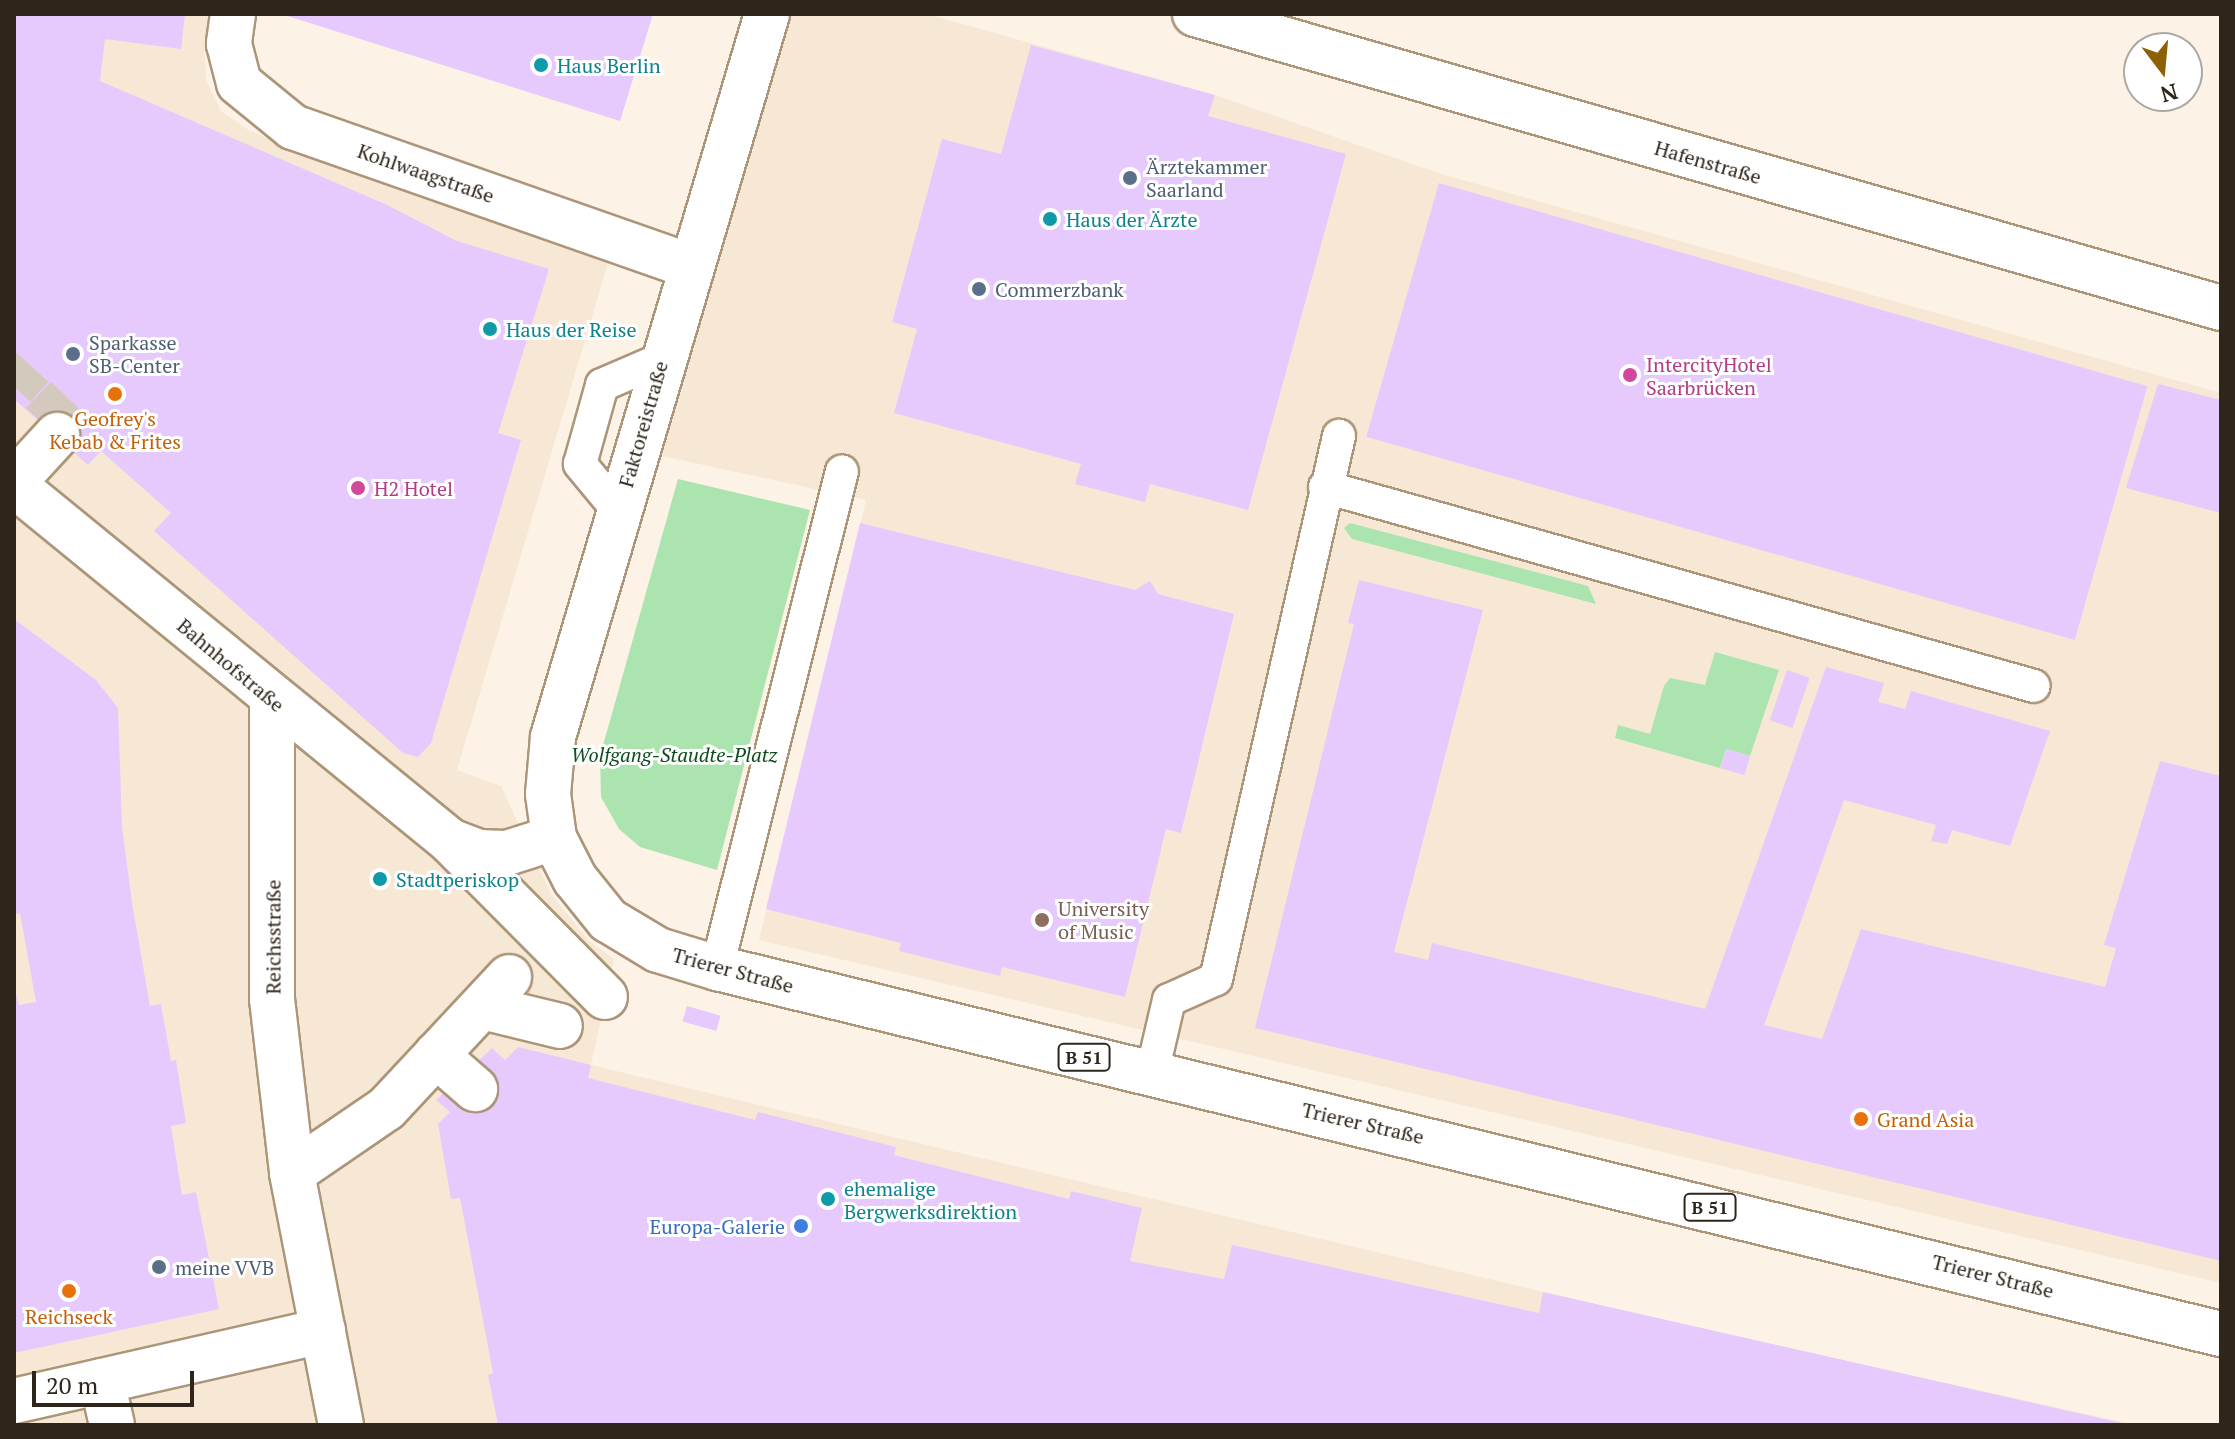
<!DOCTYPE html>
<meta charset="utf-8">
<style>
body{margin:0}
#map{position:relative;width:2235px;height:1439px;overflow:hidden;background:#fcf2e6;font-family:"PT Serif",serif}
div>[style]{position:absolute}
.commercial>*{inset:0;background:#f6e8d4}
.green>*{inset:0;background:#ace4b0}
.building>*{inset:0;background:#e6cafd;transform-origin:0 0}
.pedestrian-tunnel>*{height:44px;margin-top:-22px;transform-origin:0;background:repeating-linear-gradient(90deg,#d3c9bd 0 44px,transparent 0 66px)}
.roads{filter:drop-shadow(2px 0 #ac9579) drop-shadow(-2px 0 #ac9579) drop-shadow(0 2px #ac9579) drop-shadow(0 -2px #ac9579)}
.service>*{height:32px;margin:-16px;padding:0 16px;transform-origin:16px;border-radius:16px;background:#fff}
.pedestrian>*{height:44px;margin:-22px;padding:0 22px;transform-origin:22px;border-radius:22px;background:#fff}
.minor>*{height:44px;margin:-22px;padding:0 22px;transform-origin:22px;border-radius:22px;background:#fff}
.tertiary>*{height:44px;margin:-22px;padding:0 22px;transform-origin:22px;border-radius:22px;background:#fff}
.primary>*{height:44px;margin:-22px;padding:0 22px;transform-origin:22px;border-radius:22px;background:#fff}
.dots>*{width:22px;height:22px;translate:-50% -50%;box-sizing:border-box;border:4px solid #fff;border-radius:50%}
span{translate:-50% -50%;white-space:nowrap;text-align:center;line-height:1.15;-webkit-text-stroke:6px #fff;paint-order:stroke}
.shield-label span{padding:2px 6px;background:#fff;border:2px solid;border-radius:6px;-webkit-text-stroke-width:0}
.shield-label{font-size:18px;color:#2f261b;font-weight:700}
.culture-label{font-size:20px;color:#0d838f}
.left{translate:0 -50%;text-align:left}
.street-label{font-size:20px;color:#2f261b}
.service-label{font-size:20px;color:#4e5e75}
.hotel-label{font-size:20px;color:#b23c85}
.food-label{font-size:20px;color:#c56008}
.park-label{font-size:20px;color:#0e4d1d;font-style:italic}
.education-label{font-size:20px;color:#785e54}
.shop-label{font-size:20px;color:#366cbe}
.right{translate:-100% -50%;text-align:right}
.frame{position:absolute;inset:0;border:16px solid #2f261b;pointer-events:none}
.north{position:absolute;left:2123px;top:32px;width:80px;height:80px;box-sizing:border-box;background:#fff;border:2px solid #aca8a4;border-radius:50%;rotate:164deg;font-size:22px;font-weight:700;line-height:32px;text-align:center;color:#2f261b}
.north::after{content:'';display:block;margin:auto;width:28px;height:36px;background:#8d6006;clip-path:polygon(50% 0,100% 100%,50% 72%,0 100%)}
.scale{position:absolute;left:32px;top:1371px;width:162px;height:36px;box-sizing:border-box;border:4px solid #2f261b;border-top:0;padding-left:10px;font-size:24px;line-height:28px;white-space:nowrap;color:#2f261b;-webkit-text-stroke:6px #fff;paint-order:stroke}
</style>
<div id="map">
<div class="commercial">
<div style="clip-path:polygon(14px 14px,210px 14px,204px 42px,206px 80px,221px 111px,250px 131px,608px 263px,457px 770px,501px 786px,551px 894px,588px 940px,614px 959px,591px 1065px,1670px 1322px,2136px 1425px,14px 1425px)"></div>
<div style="clip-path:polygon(792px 14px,927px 14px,1215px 95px,1441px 174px,2221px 393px,2221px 1283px,759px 940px,866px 500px,662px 456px)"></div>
</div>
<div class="green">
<div style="clip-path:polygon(678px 479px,810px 510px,717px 870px,640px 847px,619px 829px,601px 797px,600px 756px)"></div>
<div style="clip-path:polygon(1350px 523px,1588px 586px,1596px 604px,1352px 539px,1344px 528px)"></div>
<div style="clip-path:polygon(1715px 652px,1779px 670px,1750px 756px,1726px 749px,1720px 768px,1615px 738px,1618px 725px,1650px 734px,1664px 686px,1670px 678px,1705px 685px)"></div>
</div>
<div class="building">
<div style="clip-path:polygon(14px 14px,185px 14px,181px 49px,105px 39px,100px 81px,385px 204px,457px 241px,549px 269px,498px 433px,521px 440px,431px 743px,418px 757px,403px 753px,154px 531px,171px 513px,101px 451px,88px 465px,14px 399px)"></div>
<div style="clip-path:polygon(281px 14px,653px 14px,620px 121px)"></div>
<div style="clip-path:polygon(1031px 45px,1215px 95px,1208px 116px,1346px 154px,1248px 510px,1150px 484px,1145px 502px,1075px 484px,1081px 464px,894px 413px,917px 329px,892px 322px,942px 139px,1001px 154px)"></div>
<div style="left:1439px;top:183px;width:737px;height:264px;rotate:16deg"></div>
<div style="clip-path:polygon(2158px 384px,2221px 400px,2221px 513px,2126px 488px)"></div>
<div style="clip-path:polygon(860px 523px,1135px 590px,1150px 581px,1158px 594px,1234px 614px,1181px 833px,1166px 829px,1125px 997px,1002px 967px,1000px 976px,899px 951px,901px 943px,766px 909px)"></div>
<div style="clip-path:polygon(1359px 580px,1483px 610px,1394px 952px,1428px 960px,1432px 943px,1705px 1009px,1826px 667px,1884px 683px,1878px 702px,1905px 709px,1911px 691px,2050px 731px,2010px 846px,1952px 830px,1947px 844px,1931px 841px,1936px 825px,1844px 800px,1764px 1025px,1822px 1039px,1861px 929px,2105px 987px,2116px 948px,2104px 945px,2160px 761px,2221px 776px,2221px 1261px,1255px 1028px,1354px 624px,1348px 623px)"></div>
<div style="clip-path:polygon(14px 619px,96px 680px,118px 708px,122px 827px,132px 903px,150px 1006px,161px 1004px,171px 1061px,176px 1060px,186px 1123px,171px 1126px,182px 1195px,196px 1192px,219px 1309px,14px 1353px,14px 987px,19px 1005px,36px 1002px,20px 913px,14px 914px)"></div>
<div style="left:1787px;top:670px;width:24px;height:53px;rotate:19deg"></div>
<div style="left:1726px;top:749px;width:25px;height:20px;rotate:16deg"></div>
<div style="left:687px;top:1006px;width:35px;height:16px;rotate:16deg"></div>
<div style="clip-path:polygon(518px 1047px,591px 1065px,588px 1078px,755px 1120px,758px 1112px,896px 1147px,894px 1155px,1069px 1199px,1071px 1191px,1142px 1208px,1130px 1261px,1224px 1279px,1232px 1245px,1539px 1313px,1543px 1292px,2130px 1425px,498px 1425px,488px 1375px,493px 1373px,460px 1198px,451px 1199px,438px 1124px,450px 1112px,436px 1100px,492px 1048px,505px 1060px)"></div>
</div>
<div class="pedestrian-tunnel">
<div style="left:14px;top:387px;width:27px;rotate:-48deg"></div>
<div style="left:42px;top:423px;width:36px;rotate:-46deg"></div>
</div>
<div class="roads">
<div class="service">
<div style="left:1325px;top:487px;width:736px;rotate:15.68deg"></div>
<div style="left:618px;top:510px;width:60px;rotate:-129.6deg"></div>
<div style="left:580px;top:464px;width:82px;rotate:-74.4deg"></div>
<div style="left:602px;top:385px;width:65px;rotate:-23.4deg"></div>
<div style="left:717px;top:968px;width:512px;rotate:-75.88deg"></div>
<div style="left:1152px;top:1073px;width:75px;rotate:-76.9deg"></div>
<div style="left:1169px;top:1000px;width:51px;rotate:-24.1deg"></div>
<div style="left:1216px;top:979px;width:557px;rotate:-77.24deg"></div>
</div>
<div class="pedestrian">
<div style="left:14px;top:482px;width:64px;rotate:-47.5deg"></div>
<div style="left:14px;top:485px;width:563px;rotate:39.23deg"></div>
<div style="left:450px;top:841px;width:31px;rotate:21deg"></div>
<div style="left:479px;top:852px;width:28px;rotate:2deg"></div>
<div style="left:507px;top:853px;width:49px;rotate:-17.7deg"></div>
<div style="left:272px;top:699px;width:300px;rotate:90deg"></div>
<div style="left:272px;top:999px;width:175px;rotate:83.4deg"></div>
<div style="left:292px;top:1173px;width:257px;rotate:79deg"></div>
<div style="left:452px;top:843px;width:217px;rotate:45.2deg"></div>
<div style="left:482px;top:1007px;width:80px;rotate:13.7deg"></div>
<div style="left:436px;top:1055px;width:52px;rotate:41.1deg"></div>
<div style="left:292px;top:1173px;width:115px;rotate:-34.4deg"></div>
<div style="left:387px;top:1108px;width:179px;rotate:-47deg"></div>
<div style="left:102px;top:1381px;width:45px;rotate:77.2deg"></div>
<div style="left:14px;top:1401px;width:317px;rotate:-12.8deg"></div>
</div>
<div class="minor">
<div style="left:233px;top:14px;width:30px;rotate:98deg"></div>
<div style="left:229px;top:44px;width:40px;rotate:75.6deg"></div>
<div style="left:239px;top:83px;width:70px;rotate:39.2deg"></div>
<div style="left:293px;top:127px;width:421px;rotate:19.3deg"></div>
</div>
<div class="tertiary">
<div style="left:1195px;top:14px;width:1067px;rotate:15.99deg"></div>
</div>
<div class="primary">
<div style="left:767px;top:14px;width:754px;rotate:106.49deg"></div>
<div style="left:553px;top:737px;width:57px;rotate:95deg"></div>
<div style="left:548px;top:794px;width:44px;rotate:82.2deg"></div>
<div style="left:554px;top:838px;width:46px;rotate:62.9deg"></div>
<div style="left:575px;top:879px;width:53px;rotate:51.2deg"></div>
<div style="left:608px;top:920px;width:58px;rotate:31deg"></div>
<div style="left:658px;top:950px;width:62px;rotate:17deg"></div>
<div style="left:717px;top:968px;width:1548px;rotate:13.68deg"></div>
</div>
</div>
<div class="dots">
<div style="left:541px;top:65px;background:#0f9aa8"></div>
<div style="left:1130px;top:178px;background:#5c6f8a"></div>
<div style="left:1050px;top:219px;background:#0f9aa8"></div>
<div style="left:979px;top:289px;background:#5c6f8a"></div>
<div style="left:490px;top:329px;background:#0f9aa8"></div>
<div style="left:73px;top:354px;background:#5c6f8a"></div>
<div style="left:1630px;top:375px;background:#d1479c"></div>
<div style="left:115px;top:394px;background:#e8710a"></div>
<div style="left:358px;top:488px;background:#d1479c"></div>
<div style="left:380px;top:879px;background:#0f9aa8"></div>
<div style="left:1042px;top:920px;background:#8d6e63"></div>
<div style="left:1861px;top:1119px;background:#e8710a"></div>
<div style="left:828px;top:1199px;background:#0f9aa8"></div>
<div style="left:801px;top:1226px;background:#3f7fe0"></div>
<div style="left:159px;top:1267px;background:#5c6f8a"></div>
<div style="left:69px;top:1291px;background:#e8710a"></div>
</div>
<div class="shield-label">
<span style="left:1084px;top:1057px">B 51</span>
<span style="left:1710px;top:1207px">B 51</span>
</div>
<div class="culture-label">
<span class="left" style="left:557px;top:65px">Haus Berlin</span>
<span class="left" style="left:1066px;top:219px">Haus der Ärzte</span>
<span class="left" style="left:506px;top:329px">Haus der Reise</span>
<span class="left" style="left:396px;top:879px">Stadtperiskop</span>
<span class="left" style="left:844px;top:1200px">ehemalige<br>Bergwerksdirektion</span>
</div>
<div class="street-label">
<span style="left:1708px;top:162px;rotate:16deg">Hafenstraße</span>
<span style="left:426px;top:173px;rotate:19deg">Kohlwaagstraße</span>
<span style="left:643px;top:424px;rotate:-74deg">Faktoreistraße</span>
<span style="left:231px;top:665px;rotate:40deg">Bahnhofstraße</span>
<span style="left:273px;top:937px;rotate:-90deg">Reichsstraße</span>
<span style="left:733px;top:970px;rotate:15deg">Trierer Straße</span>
<span style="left:1363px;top:1123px;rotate:13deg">Trierer Straße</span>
<span style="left:1993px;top:1276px;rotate:14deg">Trierer Straße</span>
</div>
<div class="service-label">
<span class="left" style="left:1146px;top:178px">Ärztekammer<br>Saarland</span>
<span class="left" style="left:995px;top:289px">Commerzbank</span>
<span class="left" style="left:89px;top:354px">Sparkasse<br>SB-Center</span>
<span class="left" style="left:175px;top:1267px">meine VVB</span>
</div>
<div class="hotel-label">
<span class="left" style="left:1646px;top:376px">IntercityHotel<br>Saarbrücken</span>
<span class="left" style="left:374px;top:488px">H2 Hotel</span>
</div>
<div class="food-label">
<span style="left:115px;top:430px">Geofrey's<br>Kebab &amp; Frites</span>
<span class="left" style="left:1877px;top:1119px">Grand Asia</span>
<span style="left:69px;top:1316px">Reichseck</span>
</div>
<div class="park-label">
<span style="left:674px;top:754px">Wolfgang-Staudte-Platz</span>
</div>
<div class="education-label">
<span class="left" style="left:1058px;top:920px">University<br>of Music</span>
</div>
<div class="shop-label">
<span class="right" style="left:785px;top:1226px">Europa-Galerie</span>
</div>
<div class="frame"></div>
<div class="north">N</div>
<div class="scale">20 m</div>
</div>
